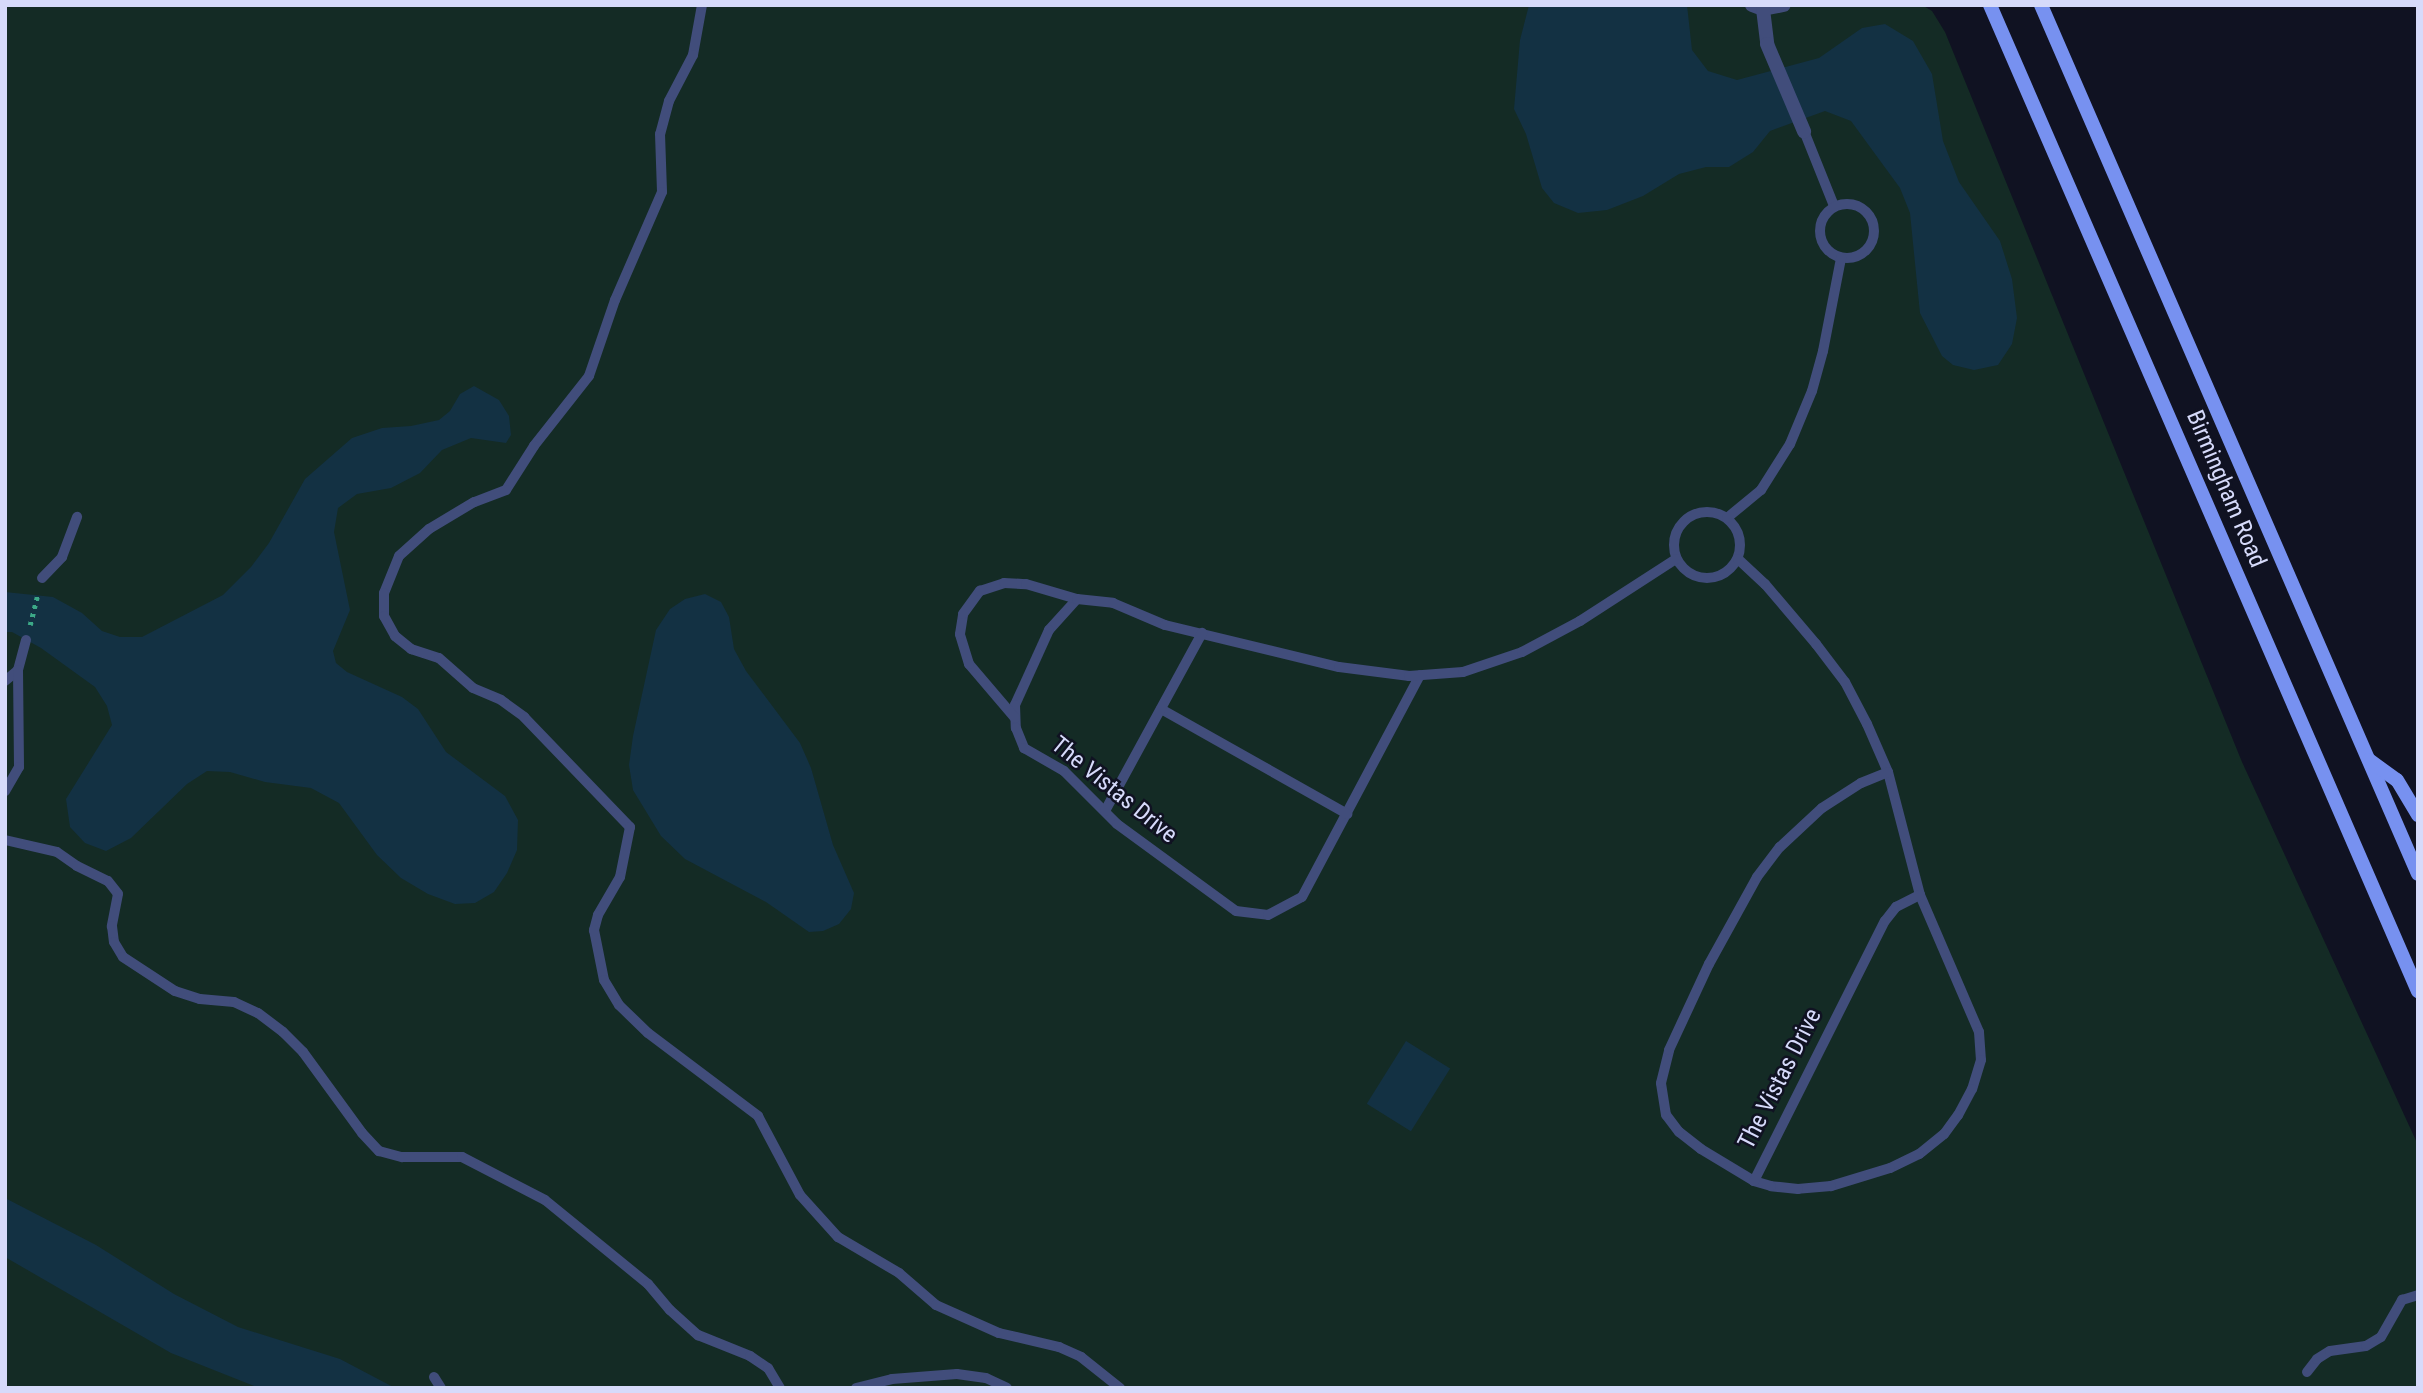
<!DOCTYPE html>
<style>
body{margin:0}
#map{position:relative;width:2423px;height:1393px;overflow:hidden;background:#101222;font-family:"Roboto Condensed",sans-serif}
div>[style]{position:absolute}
.green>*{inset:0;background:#142b25}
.water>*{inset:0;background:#133143;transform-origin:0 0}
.path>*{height:4.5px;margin-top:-2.25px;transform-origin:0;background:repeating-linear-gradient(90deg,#3ca887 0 3.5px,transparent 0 8.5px)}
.lane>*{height:10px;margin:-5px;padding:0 5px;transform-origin:5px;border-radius:5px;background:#414d7b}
.lane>.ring{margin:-5px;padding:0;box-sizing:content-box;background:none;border:10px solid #414d7b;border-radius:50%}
.street>*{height:14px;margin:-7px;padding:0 7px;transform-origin:7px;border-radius:7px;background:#414d7b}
.secondary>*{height:14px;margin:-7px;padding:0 7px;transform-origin:7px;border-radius:7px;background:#7791f0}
span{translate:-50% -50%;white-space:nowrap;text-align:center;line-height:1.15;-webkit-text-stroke:5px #101222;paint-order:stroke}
.street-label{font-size:24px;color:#d6dafa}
.frame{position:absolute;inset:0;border:7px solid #d6dafa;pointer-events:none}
</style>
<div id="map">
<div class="green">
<div style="clip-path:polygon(5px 5px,1922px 5px,1932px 11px,1945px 32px,2242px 762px,2418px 1145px,2418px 1388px,5px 1388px)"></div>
</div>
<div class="water">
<div style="clip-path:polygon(1529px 5px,1687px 5px,1692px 50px,1708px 71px,1737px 80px,1819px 58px,1862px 28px,1885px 24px,1913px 41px,1932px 74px,1943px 141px,1959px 182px,2000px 241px,2012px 279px,2017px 318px,2012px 344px,1998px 365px,1974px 370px,1953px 365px,1942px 356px,1920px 313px,1910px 213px,1900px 188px,1851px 121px,1825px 111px,1770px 131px,1753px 152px,1729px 167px,1706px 167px,1679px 174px,1643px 196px,1607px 210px,1578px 213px,1554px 203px,1542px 188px,1526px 134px,1514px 109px,1520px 40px)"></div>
<div style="clip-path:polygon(474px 386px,499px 400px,509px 416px,511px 435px,506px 443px,471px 438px,442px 450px,420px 473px,391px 488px,357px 494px,338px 508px,334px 532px,350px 610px,333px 651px,336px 663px,347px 672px,402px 697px,418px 709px,446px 752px,505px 796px,518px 820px,517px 850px,507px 873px,494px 892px,475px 903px,455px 904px,428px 894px,401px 878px,377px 855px,339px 803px,311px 788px,265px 782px,230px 772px,207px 771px,187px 784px,131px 838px,106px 851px,85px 843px,70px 827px,66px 799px,112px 725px,107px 706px,95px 687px,41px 648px,12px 632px,5px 632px,5px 592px,53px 597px,82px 613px,102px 631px,120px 637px,142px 637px,223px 595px,251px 567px,269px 543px,305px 479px,352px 438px,382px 428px,411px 426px,439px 420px,450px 411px,460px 394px)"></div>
<div style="clip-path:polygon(705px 594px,721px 602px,729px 617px,734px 649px,746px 671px,800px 743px,811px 768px,833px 845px,854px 893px,851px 909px,839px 924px,823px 931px,809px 932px,766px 902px,685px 859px,661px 836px,633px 790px,629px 765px,633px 736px,656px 630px,670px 609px,685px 599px)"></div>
<div style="left:1406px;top:1041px;width:52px;height:74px;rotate:32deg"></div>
<div style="clip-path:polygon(5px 1198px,96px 1245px,174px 1294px,238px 1327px,340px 1359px,395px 1388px,259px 1388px,171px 1353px,5px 1257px)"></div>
</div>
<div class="path">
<div style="left:30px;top:625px;width:33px;rotate:-76deg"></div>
</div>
<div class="lane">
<div style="left:702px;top:5px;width:51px;rotate:100.2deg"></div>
<div style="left:693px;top:55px;width:52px;rotate:117.6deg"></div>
<div style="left:669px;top:101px;width:34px;rotate:105deg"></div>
<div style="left:660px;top:134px;width:58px;rotate:88deg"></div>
<div style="left:662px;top:192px;width:118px;rotate:113.5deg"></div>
<div style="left:615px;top:300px;width:80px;rotate:108.9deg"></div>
<div style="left:589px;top:376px;width:89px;rotate:128.2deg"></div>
<div style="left:534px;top:446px;width:52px;rotate:122.5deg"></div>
<div style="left:506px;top:490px;width:34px;rotate:159deg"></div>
<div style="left:474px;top:502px;width:52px;rotate:149deg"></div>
<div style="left:429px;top:529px;width:40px;rotate:138deg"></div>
<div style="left:399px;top:556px;width:40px;rotate:112deg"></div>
<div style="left:384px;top:593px;width:23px;rotate:90deg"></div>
<div style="left:384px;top:616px;width:23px;rotate:61deg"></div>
<div style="left:395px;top:636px;width:21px;rotate:39deg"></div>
<div style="left:411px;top:649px;width:29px;rotate:18deg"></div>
<div style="left:439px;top:658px;width:45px;rotate:41.4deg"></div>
<div style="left:473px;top:688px;width:30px;rotate:23deg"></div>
<div style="left:501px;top:700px;width:29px;rotate:36deg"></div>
<div style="left:524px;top:717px;width:153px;rotate:46.1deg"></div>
<div style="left:630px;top:827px;width:51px;rotate:101.3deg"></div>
<div style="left:620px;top:877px;width:44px;rotate:120.1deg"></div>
<div style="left:598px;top:915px;width:16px;rotate:105deg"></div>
<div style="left:594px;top:930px;width:51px;rotate:78.7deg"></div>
<div style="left:604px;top:980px;width:29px;rotate:59deg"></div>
<div style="left:619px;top:1005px;width:40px;rotate:44deg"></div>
<div style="left:648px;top:1033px;width:138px;rotate:37deg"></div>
<div style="left:758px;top:1116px;width:89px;rotate:62deg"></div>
<div style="left:800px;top:1195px;width:57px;rotate:47.9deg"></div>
<div style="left:838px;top:1237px;width:71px;rotate:30.5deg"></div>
<div style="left:899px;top:1273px;width:49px;rotate:40.9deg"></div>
<div style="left:936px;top:1305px;width:69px;rotate:24deg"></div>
<div style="left:999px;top:1333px;width:62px;rotate:13.1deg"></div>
<div style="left:1059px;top:1347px;width:24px;rotate:24deg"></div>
<div style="left:1081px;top:1357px;width:50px;rotate:38.5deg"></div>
<div style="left:1804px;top:131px;width:81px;rotate:68.2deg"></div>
<div class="ring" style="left:1820px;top:204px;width:44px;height:44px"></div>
<div class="ring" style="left:1674px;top:512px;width:56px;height:56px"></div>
<div style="left:1727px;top:518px;width:44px;rotate:-39.5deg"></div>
<div style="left:1761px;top:490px;width:54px;rotate:-57.8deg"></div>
<div style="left:1790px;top:444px;width:57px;rotate:-67.5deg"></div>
<div style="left:1812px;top:391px;width:41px;rotate:-74.6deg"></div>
<div style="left:1823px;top:351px;width:95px;rotate:-79deg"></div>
<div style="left:1738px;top:559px;width:37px;rotate:43deg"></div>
<div style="left:1765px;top:584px;width:79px;rotate:49.6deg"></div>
<div style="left:1816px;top:644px;width:48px;rotate:52.7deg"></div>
<div style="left:1845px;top:682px;width:47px;rotate:62.4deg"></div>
<div style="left:1867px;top:724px;width:52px;rotate:66.4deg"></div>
<div style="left:1888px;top:772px;width:127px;rotate:75.4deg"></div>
<div style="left:1920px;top:895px;width:149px;rotate:66.7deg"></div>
<div style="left:1979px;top:1032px;width:28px;rotate:86deg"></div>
<div style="left:1981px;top:1060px;width:30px;rotate:107deg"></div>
<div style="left:1972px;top:1089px;width:30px;rotate:118deg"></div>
<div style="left:1958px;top:1115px;width:24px;rotate:126deg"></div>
<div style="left:1944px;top:1134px;width:32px;rotate:141deg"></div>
<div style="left:1919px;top:1154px;width:32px;rotate:154deg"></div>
<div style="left:1890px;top:1168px;width:62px;rotate:163deg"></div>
<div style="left:1831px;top:1186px;width:33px;rotate:175deg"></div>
<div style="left:1798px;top:1189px;width:27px;rotate:-174deg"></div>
<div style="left:1771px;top:1186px;width:18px;rotate:-164deg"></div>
<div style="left:1754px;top:1181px;width:62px;rotate:-148.9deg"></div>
<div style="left:1701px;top:1149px;width:28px;rotate:-142deg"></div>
<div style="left:1679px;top:1132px;width:21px;rotate:-127deg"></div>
<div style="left:1666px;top:1115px;width:32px;rotate:-99deg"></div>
<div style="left:1661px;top:1083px;width:34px;rotate:-76deg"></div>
<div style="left:1669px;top:1050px;width:95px;rotate:-65.1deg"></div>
<div style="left:1709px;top:964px;width:99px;rotate:-61.1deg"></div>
<div style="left:1757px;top:877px;width:38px;rotate:-53deg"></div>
<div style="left:1780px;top:847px;width:57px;rotate:-42.9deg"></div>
<div style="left:1822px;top:808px;width:46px;rotate:-32.7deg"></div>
<div style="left:1861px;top:783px;width:29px;rotate:-22deg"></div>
<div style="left:42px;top:578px;width:29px;rotate:-46deg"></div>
<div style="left:62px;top:557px;width:43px;rotate:-69.4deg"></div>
<div style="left:1077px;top:599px;width:42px;rotate:132.1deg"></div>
<div style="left:1049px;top:630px;width:82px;rotate:114.4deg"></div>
<div style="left:1015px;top:705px;width:23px;rotate:88deg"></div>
<div style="left:1016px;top:728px;width:22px;rotate:68deg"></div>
<div style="left:1024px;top:748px;width:46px;rotate:29.9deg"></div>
<div style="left:1064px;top:771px;width:75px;rotate:45deg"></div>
<div style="left:1117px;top:824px;width:147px;rotate:36.2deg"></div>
<div style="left:1236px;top:911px;width:32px;rotate:7deg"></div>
<div style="left:1268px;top:915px;width:38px;rotate:-28deg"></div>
<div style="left:1302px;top:897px;width:251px;rotate:-62deg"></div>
<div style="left:18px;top:670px;width:31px;rotate:-75deg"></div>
<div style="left:5px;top:681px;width:17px;rotate:-40deg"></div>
<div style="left:18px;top:670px;width:97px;rotate:89.4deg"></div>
<div style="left:19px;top:767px;width:28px;rotate:120deg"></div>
<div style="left:1161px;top:709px;width:214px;rotate:29.4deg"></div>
<div style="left:1015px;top:718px;width:71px;rotate:-130.4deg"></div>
<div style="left:969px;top:664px;width:31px;rotate:-107deg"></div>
<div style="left:960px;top:634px;width:20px;rotate:-81deg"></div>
<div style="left:963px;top:614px;width:29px;rotate:-54deg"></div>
<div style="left:980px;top:591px;width:25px;rotate:-18deg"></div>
<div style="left:1004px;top:583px;width:22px;rotate:3deg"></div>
<div style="left:1026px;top:584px;width:53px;rotate:16.4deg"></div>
<div style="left:1077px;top:599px;width:36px;rotate:6deg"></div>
<div style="left:1113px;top:603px;width:56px;rotate:22.9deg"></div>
<div style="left:1165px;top:625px;width:179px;rotate:13.6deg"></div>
<div style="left:1339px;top:667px;width:71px;rotate:7.3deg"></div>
<div style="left:1409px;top:676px;width:54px;rotate:-4.2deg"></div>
<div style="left:1463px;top:672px;width:62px;rotate:-18.7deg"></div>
<div style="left:1522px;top:652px;width:66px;rotate:-28.1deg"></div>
<div style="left:1580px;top:621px;width:114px;rotate:-32.9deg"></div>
<div style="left:1105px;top:811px;width:203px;rotate:-61.4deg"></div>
<div style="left:5px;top:840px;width:53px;rotate:13deg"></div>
<div style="left:57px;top:852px;width:24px;rotate:35deg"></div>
<div style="left:77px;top:866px;width:34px;rotate:26deg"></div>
<div style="left:108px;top:881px;width:16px;rotate:52deg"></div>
<div style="left:118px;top:894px;width:33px;rotate:101deg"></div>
<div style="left:112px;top:926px;width:16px;rotate:83deg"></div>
<div style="left:114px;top:942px;width:17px;rotate:59deg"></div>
<div style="left:123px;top:957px;width:62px;rotate:33.2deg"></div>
<div style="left:175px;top:991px;width:26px;rotate:18deg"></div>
<div style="left:200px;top:999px;width:34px;rotate:5deg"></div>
<div style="left:234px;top:1002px;width:26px;rotate:25deg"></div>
<div style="left:258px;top:1013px;width:31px;rotate:37deg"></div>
<div style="left:283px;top:1032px;width:28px;rotate:45deg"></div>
<div style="left:303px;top:1052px;width:100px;rotate:53.9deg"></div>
<div style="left:362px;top:1133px;width:25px;rotate:47deg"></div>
<div style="left:379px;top:1151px;width:24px;rotate:15deg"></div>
<div style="left:402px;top:1157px;width:60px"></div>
<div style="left:462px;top:1157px;width:93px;rotate:27.4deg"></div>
<div style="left:545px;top:1200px;width:133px;rotate:39.2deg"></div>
<div style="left:648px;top:1284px;width:34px;rotate:50deg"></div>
<div style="left:670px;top:1310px;width:38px;rotate:42deg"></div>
<div style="left:698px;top:1335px;width:56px;rotate:22deg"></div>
<div style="left:750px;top:1356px;width:22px;rotate:34deg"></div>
<div style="left:768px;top:1368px;width:23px;rotate:59deg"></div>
<div style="left:1754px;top:1181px;width:291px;rotate:-63.3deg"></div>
<div style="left:1885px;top:921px;width:18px;rotate:-52deg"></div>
<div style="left:1896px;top:907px;width:27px;rotate:-27deg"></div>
<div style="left:2307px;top:1372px;width:16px;rotate:-52deg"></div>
<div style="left:2317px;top:1359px;width:15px;rotate:-32deg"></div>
<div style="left:2330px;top:1351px;width:36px;rotate:-8deg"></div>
<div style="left:2366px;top:1346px;width:17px;rotate:-31deg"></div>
<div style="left:2381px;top:1337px;width:43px;rotate:-60.4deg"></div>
<div style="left:2402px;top:1300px;width:17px;rotate:-17deg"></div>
<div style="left:434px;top:1377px;width:13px;rotate:58deg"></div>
<div style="left:856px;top:1388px;width:37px;rotate:-14deg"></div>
<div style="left:892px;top:1379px;width:65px;rotate:-4.4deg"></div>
<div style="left:957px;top:1374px;width:29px;rotate:8deg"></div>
<div style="left:986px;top:1378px;width:23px;rotate:25deg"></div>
</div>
<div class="street">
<div style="left:1752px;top:5px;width:12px;rotate:20deg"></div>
<div style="left:1763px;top:9px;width:21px;rotate:-11deg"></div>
<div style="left:1763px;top:9px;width:35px;rotate:83deg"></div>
<div style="left:1767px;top:44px;width:95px;rotate:67deg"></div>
</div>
<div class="secondary">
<div style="left:1990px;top:5px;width:1075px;rotate:66.54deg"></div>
<div style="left:2041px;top:5px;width:947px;rotate:66.55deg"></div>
<div style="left:2369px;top:760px;width:34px;rotate:36deg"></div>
<div style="left:2397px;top:780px;width:41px;rotate:59deg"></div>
</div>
<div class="street-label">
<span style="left:2226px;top:489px;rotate:67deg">Birmingham Road</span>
<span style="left:1114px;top:790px;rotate:39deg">The Vistas Drive</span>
<span style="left:1780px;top:1079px;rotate:-63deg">The Vistas Drive</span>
</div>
<div class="frame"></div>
</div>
